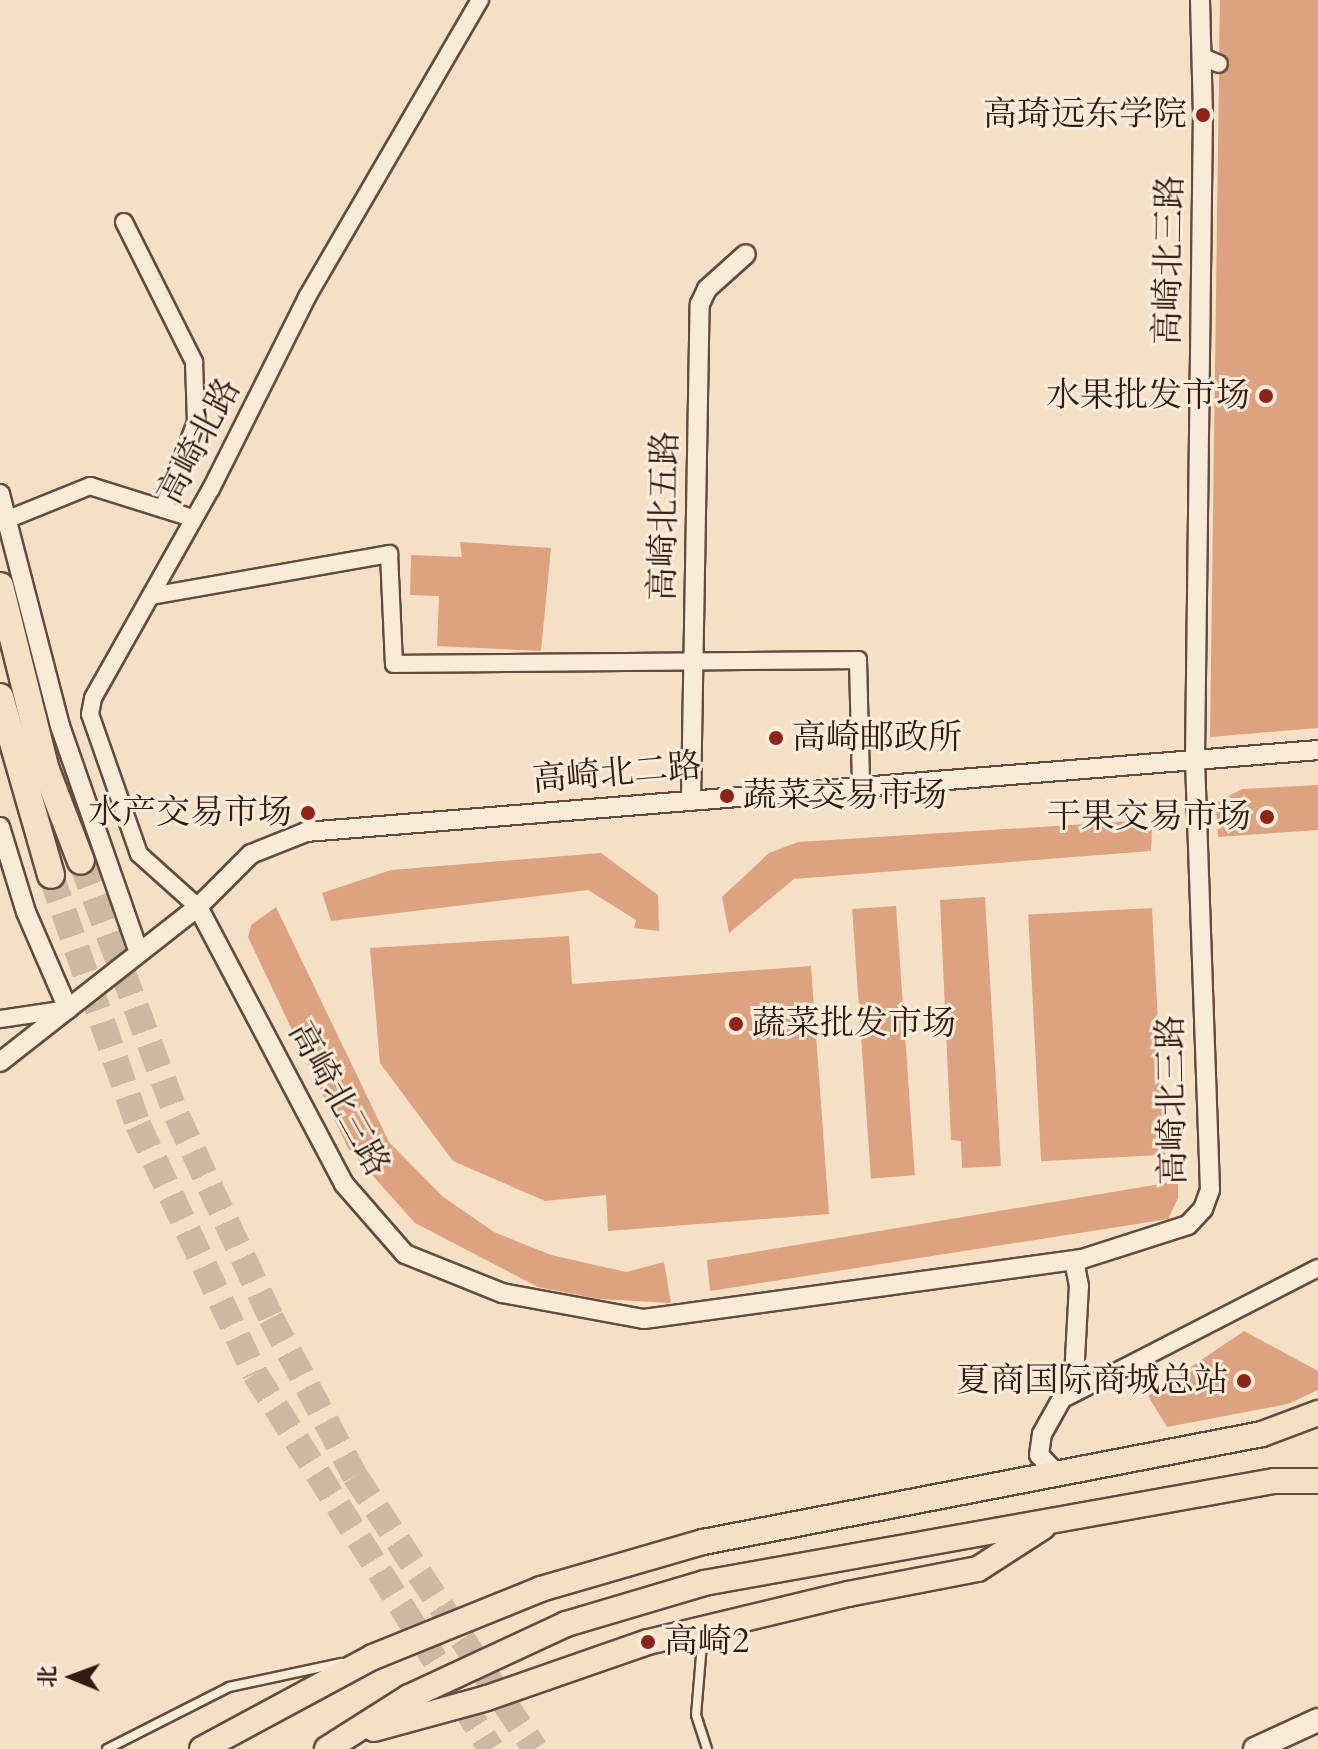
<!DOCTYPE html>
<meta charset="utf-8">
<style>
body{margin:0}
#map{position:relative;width:1318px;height:1749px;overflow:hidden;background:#f4e1c5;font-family:Cardo,"Noto Serif SC",serif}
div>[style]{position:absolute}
.building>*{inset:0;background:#dda280;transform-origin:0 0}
.trunk-tunnel>*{height:26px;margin-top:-13px;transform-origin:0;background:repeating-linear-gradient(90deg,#cdb9a1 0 26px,transparent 0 39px)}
.roads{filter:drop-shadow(2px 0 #634c3f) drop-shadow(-2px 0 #634c3f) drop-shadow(0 2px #634c3f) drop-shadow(0 -2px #634c3f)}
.service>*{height:8px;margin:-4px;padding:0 4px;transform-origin:4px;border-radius:4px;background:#f8ecd9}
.minor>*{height:16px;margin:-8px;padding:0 8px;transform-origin:8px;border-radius:8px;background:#f8ecd9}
.tertiary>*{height:18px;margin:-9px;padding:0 9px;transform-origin:9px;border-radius:9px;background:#f8ecd9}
.secondary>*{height:22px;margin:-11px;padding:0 11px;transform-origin:11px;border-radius:11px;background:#f8ecd9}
.primary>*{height:24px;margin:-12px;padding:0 12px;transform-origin:12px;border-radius:12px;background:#f4e1c5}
.trunk>*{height:26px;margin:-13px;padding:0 13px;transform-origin:13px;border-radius:13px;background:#f4e1c5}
.dots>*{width:22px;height:22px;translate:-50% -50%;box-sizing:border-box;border:4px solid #f8ecd9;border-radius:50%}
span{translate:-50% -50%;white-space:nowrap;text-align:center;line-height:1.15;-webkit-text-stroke:6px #f8ecd9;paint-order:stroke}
.poi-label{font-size:34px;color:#331b12}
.right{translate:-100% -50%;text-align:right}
.left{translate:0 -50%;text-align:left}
.street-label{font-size:34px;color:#331b12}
.north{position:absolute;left:32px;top:1637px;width:80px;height:80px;-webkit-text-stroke:6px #f8ecd9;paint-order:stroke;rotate:271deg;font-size:22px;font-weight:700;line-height:32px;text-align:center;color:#331b12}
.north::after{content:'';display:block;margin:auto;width:28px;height:36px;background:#331b12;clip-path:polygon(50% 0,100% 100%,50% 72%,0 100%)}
</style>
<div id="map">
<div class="building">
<div style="clip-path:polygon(1220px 0,1318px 0,1318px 728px,1210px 737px,1219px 75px,1230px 63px,1219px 52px)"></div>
<div style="clip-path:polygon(460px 542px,551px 548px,541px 651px,437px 646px,439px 596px,410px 595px,411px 555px,462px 557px)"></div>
<div style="clip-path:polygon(1318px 785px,1318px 830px,1218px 837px,1216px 803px,1242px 789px)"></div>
<div style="clip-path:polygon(1135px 821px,1152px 830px,1151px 851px,794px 879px,729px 933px,722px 897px,769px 853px,798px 842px)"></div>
<div style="clip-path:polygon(601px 853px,658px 895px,659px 931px,634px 928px,636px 920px,588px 890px,331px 921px,322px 893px,391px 870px)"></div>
<div style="clip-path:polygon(985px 897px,1001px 1166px,962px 1168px,961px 1141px,951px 1140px,940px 900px)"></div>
<div style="left:896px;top:906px;width:270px;height:44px;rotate:86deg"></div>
<div style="clip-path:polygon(276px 907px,389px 1142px,442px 1196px,494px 1232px,551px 1255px,626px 1272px,664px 1262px,671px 1303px,599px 1299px,538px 1287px,415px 1223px,348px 1148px,248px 937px,251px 925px)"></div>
<div style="left:1152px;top:908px;width:247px;height:124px;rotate:87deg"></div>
<div style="clip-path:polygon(569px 936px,572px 984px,811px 966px,829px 1214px,608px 1231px,606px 1195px,545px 1201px,453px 1161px,380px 1063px,370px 948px)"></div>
<div style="clip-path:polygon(1178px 1181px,1178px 1198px,1168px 1219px,710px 1291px,707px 1260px)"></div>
<div style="clip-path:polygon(1244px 1331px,1318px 1371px,1318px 1390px,1288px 1404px,1167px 1427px,1148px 1396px)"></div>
</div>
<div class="trunk-tunnel">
<div style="left:81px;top:861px;width:272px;rotate:69.4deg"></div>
<div style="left:177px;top:1116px;width:223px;rotate:65deg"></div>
<div style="left:271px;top:1318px;width:179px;rotate:62deg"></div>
<div style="left:355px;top:1476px;width:327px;rotate:56.6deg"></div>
<div style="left:51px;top:875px;width:265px;rotate:70.8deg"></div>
<div style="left:138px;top:1125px;width:275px;rotate:64.8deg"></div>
<div style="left:255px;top:1374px;width:443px;rotate:57.8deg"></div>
</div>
<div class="roads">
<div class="service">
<div style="left:703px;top:1632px;width:83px;rotate:94.8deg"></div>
<div style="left:696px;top:1715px;width:36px;rotate:72deg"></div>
<div style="left:107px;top:1749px;width:137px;rotate:-26.9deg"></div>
<div style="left:229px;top:1687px;width:115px;rotate:-12.1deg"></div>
</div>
<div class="minor">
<div style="left:1202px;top:57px;width:18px;rotate:22deg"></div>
<div style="left:124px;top:222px;width:157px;rotate:63.4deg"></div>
<div style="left:194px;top:362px;width:60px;rotate:88.1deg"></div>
<div style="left:196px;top:422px;width:93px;rotate:110.8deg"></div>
<div style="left:6px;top:520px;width:91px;rotate:-22deg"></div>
<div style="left:90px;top:486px;width:107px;rotate:17.4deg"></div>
<div style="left:151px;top:596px;width:242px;rotate:-10deg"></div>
<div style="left:389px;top:554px;width:110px;rotate:87.4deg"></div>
<div style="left:394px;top:664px;width:464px;rotate:-0.5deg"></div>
<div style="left:858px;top:660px;width:125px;rotate:88.6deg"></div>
<div style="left:198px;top:907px;width:79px;rotate:-138.1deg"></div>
<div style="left:139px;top:854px;width:148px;rotate:-109.3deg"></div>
<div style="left:90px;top:714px;width:16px;rotate:-79deg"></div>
<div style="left:93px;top:698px;width:240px;rotate:-60.6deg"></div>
<div style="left:211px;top:489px;width:215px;rotate:-63.4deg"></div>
<div style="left:307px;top:297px;width:344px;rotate:-59.8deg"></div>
<div style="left:0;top:1019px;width:69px;rotate:-8.4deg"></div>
<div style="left:1067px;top:1397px;width:282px;rotate:-27.2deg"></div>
</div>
<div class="tertiary">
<div style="left:0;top:494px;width:240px;rotate:75.5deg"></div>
<div style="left:60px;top:726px;width:240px;rotate:70.8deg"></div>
<div style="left:691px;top:799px;width:495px;rotate:-89deg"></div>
<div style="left:700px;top:304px;width:17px;rotate:-65deg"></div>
<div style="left:707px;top:289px;width:52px;rotate:-41.9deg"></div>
<div style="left:0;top:827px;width:89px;rotate:73deg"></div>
<div style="left:26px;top:912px;width:106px;rotate:66.6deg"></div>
<div style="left:198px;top:907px;width:313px;rotate:62.2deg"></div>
<div style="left:344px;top:1184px;width:93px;rotate:48.9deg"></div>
<div style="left:405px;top:1254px;width:105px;rotate:21.9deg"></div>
<div style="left:502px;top:1293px;width:144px;rotate:10.4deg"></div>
<div style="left:644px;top:1319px;width:442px;rotate:-7.8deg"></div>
<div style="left:1082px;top:1259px;width:111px;rotate:-17.8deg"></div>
<div style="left:1188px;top:1225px;width:22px;rotate:-47deg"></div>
<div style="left:1203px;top:1209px;width:20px;rotate:-70deg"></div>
<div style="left:1210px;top:1190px;width:433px;rotate:-92deg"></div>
<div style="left:1195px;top:757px;width:642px;rotate:-89.29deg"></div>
<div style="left:1203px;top:115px;width:115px;rotate:-91.5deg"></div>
<div style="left:0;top:1062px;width:251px;rotate:-38.1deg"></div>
<div style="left:198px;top:907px;width:75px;rotate:-45deg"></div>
<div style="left:251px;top:854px;width:59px;rotate:-21.8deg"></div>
<div style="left:306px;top:832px;width:1015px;rotate:-4.63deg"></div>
<div style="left:1055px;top:1472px;width:23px;rotate:-133deg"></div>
<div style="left:1039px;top:1455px;width:21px;rotate:-82deg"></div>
<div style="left:1042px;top:1434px;width:65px;rotate:-60.7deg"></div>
<div style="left:1074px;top:1377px;width:91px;rotate:-86.9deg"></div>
<div style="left:1079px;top:1286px;width:26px;rotate:-101deg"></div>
</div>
<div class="secondary">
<div style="left:1255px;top:1749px;width:69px;rotate:-24.7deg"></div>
</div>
<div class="primary">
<div style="left:374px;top:1729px;width:117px;rotate:-15.3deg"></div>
<div style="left:487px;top:1698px;width:170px;rotate:-19.2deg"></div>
<div style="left:648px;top:1642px;width:206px;rotate:-13.5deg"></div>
<div style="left:848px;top:1594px;width:132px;rotate:-10.9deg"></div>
<div style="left:978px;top:1569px;width:77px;rotate:-32.9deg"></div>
<div style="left:202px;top:1749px;width:194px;rotate:-28.3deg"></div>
<div style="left:373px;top:1657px;width:181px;rotate:-22deg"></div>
<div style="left:541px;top:1589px;width:169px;rotate:-16.2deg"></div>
<div style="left:703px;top:1542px;width:569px;rotate:-10.93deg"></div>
<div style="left:1262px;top:1434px;width:60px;rotate:-20.6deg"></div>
<div style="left:327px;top:1749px;width:97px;rotate:-32.4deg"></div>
<div style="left:409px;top:1697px;width:173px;rotate:-24.9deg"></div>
<div style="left:566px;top:1624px;width:144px;rotate:-16.5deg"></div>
<div style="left:704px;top:1583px;width:579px;rotate:-10.15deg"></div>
<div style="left:1274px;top:1481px;width:44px"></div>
</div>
<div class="trunk">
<div style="left:0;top:586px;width:190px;rotate:76deg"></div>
<div style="left:46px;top:770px;width:97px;rotate:69deg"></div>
<div style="left:0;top:697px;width:185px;rotate:74deg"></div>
</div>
</div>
<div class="dots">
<div style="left:1203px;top:115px;background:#8f2418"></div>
<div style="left:1266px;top:396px;background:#8f2418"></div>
<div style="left:776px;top:738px;background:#8f2418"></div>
<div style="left:727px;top:796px;background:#8f2418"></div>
<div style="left:308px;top:813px;background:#8f2418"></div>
<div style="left:1267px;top:817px;background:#8f2418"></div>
<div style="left:736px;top:1024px;background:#8f2418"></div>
<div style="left:1244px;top:1381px;background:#8f2418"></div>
<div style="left:648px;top:1642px;background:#8f2418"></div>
</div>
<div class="poi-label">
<span class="right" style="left:1187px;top:115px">高琦远东学院</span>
<span class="right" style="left:1250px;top:396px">水果批发市场</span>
<span class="left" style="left:792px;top:738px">高崎邮政所</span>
<span class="left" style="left:743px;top:796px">蔬菜交易市场</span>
<span class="right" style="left:292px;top:813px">水产交易市场</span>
<span class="right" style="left:1251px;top:817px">干果交易市场</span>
<span class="left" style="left:752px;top:1024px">蔬菜批发市场</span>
<span class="right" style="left:1228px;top:1381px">夏商国际商城总站</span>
<span class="left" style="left:664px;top:1642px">高崎2</span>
</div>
<div class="street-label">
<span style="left:1169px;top:260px;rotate:-89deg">高崎北三路</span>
<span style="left:199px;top:441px;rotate:-62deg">高崎北路</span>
<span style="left:664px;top:516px;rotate:-89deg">高崎北五路</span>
<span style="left:617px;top:773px;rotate:-5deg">高崎北二路</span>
<span style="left:339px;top:1099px;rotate:61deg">高崎北三路</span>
<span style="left:1172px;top:1100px;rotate:-91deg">高崎北三路</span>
</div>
<div class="north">北</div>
</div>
